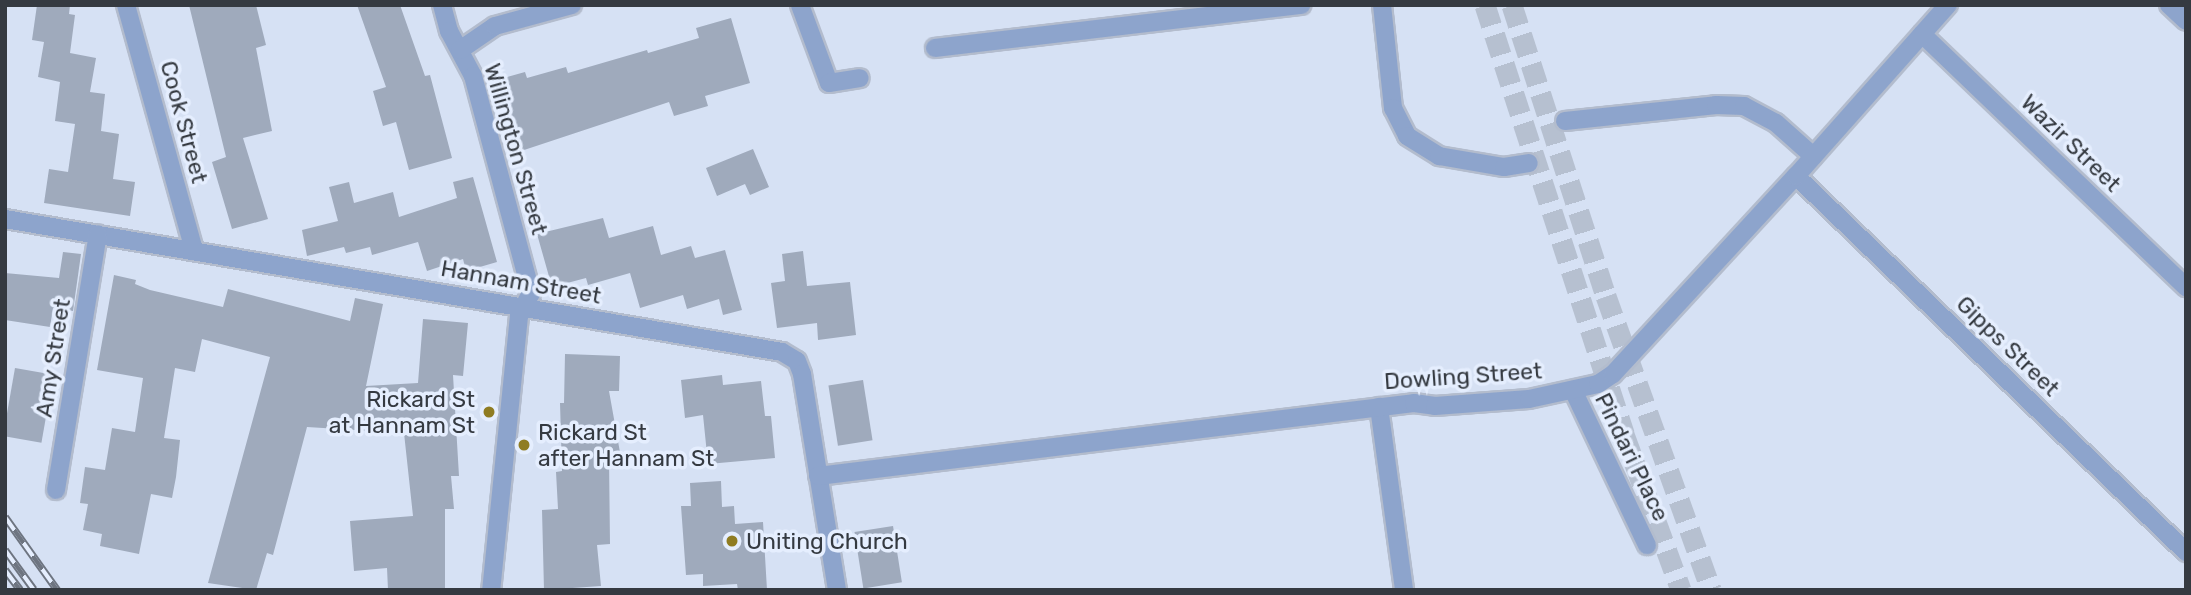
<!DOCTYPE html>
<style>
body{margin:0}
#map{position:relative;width:2191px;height:595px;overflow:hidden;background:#d6e1f4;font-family:Rubik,sans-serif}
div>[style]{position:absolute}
.building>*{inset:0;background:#9faabc;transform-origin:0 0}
.highway-tunnel>*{height:21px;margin-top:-10.5px;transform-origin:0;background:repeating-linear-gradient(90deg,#b6c0d0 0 21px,transparent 0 31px)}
.roads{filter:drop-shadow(2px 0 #b3bccd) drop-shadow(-2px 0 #b3bccd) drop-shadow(0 2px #b3bccd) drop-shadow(0 -2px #b3bccd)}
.minor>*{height:18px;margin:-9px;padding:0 9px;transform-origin:9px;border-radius:9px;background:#8da4cc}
.rail>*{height:8px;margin-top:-4px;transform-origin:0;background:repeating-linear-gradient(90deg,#e5eefe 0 16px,#6e7581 0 32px);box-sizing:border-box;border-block:2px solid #6e7581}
.dots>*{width:19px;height:19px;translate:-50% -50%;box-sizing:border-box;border:4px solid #e5eefe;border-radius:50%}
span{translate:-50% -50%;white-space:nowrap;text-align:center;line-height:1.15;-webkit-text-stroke:7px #e5eefe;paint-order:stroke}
.street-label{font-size:23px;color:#353a41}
.poi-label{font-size:23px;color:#353a41}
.right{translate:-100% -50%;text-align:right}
.left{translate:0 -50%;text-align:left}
.frame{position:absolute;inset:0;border:7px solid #353a41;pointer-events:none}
</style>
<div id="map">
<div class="building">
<div style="clip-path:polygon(37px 5px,70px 5px,69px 14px,75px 15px,70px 53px,96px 58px,90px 92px,105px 94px,101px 131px,119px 134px,113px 179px,135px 182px,130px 216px,44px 203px,49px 169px,68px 172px,75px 124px,55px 121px,60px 82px,38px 77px,44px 42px,32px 40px)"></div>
<div style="clip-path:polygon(189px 5px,256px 5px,266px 45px,256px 48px,272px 131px,243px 138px,268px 219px,232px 229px,212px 162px,226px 157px)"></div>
<div style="clip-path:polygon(357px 5px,400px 5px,425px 76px,430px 75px,452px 158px,409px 170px,396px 122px,383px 126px,373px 91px,386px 87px)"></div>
<div style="clip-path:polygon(731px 18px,750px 83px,705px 96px,708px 106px,674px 116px,669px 102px,515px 153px,496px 80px,525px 72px,527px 78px,566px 67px,568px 73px,647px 50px,648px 53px,699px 38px,696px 28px)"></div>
<div style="clip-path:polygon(753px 149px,769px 187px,750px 195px,745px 184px,717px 196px,706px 168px)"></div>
<div style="clip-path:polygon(473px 177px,497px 262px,466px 271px,463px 259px,427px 271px,418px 242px,372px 255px,370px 247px,346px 253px,344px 247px,307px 256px,302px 230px,338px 221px,329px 187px,349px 182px,354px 203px,393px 192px,399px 217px,457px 198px,453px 182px)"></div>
<div style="clip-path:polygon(603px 218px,609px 238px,653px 226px,661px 255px,691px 246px,695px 258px,725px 250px,742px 310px,723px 315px,719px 299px,687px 309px,683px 295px,640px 308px,630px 273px,588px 285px,586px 278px,552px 287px,537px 234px)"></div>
<div style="clip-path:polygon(803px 251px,807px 286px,850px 282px,856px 335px,818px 340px,817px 323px,777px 328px,771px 283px,785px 281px,782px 254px)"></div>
<div style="clip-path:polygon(63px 252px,81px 254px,73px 311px,53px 308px,50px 327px,5px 320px,5px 273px,59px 278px)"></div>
<div style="clip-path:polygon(114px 275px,136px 280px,135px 284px,150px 290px,223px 307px,228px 289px,350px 321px,355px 298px,383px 304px,366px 386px,418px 383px,423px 319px,468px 323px,463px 376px,453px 375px,459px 476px,451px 476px,454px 509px,445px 509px,445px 590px,388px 590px,387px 568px,354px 571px,350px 521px,413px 516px,404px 433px,307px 427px,273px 555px,267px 553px,256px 590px,208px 583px,270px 357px,202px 339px,195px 372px,175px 368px,164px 438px,180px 440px,176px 477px,172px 498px,151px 494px,139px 554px,100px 546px,102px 534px,83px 530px,88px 504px,80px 503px,85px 467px,105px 470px,112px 428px,135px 432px,143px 378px,97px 370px)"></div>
<div style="clip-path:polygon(565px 354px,620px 356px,619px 391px,609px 391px,621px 458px,609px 458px,610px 544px,597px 545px,601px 586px,544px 590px,542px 510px,558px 509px,556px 472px,562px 471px,560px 403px,564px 403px)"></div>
<div style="left:15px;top:368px;width:39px;height:69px;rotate:10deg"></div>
<div style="clip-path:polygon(722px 375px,723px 385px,761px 381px,765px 416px,771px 416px,775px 458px,708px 464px,703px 415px,685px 418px,681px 380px)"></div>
<div style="left:863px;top:380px;width:61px;height:35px;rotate:81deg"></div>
<div style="clip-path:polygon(721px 481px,722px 507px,734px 506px,735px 524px,763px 522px,767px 590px,738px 590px,737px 584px,703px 586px,703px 574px,686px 575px,681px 506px,691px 506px,690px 483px)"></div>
<div style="left:893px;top:526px;width:57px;height:39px;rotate:81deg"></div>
</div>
<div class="highway-tunnel">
<div style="left:1485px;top:5px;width:451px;rotate:72deg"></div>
<div style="left:1624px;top:434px;width:166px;rotate:69.9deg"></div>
<div style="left:1512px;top:5px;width:306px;rotate:72.1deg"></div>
<div style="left:1606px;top:296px;width:312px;rotate:70.3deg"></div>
</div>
<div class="roads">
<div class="minor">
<div style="left:126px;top:5px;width:255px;rotate:74.5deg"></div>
<div style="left:442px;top:5px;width:27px;rotate:75deg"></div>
<div style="left:449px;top:31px;width:51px;rotate:61.9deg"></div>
<div style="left:473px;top:76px;width:225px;rotate:75deg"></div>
<div style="left:531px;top:293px;width:26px;rotate:118deg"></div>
<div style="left:519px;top:316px;width:275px;rotate:95.8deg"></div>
<div style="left:800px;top:5px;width:83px;rotate:69.6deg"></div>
<div style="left:829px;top:83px;width:31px;rotate:-9deg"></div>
<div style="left:1382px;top:5px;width:104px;rotate:83.9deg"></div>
<div style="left:1393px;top:108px;width:31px;rotate:63deg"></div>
<div style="left:1407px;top:136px;width:38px;rotate:32deg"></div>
<div style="left:1439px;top:156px;width:66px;rotate:9.6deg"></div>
<div style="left:1504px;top:167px;width:25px;rotate:-9deg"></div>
<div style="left:2169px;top:5px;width:23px;rotate:43deg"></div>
<div style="left:1922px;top:34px;width:366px;rotate:43.8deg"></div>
<div style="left:935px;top:48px;width:369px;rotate:-6.7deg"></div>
<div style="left:460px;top:50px;width:42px;rotate:-34.4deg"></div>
<div style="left:495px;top:26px;width:80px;rotate:-15.3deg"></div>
<div style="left:1565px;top:121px;width:152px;rotate:-6deg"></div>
<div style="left:1716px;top:105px;width:28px;rotate:2deg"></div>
<div style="left:1744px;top:106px;width:36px;rotate:28deg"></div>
<div style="left:1776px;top:123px;width:50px;rotate:41.7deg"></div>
<div style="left:1796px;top:176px;width:542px;rotate:43.95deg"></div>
<div style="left:5px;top:219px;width:788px;rotate:9.71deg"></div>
<div style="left:782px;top:352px;width:17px;rotate:31deg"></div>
<div style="left:797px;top:361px;width:14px;rotate:69deg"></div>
<div style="left:802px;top:374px;width:219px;rotate:80.8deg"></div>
<div style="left:1573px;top:390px;width:172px;rotate:64.5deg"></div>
<div style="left:1379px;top:407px;width:185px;rotate:82.2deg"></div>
<div style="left:818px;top:476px;width:600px;rotate:-6.98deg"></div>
<div style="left:1414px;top:403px;width:21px;rotate:8deg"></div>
<div style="left:1435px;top:406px;width:94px;rotate:-4.3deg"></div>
<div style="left:1529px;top:399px;width:71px;rotate:-12.3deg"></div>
<div style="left:1598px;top:384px;width:18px;rotate:-34deg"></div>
<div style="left:1613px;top:374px;width:270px;rotate:-47.3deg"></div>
<div style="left:1796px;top:176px;width:229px;rotate:-48.4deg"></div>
<div style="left:56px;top:490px;width:259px;rotate:-80.7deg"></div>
</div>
</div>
<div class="rail">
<div style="left:5px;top:517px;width:90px;rotate:54.5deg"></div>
<div style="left:5px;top:550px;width:49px;rotate:54.1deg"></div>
<div style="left:5px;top:570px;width:25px;rotate:53deg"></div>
</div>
<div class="dots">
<div style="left:489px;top:412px;background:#8f7c22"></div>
<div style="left:524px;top:445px;background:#8f7c22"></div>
<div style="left:732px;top:541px;background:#8f7c22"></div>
</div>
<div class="street-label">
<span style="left:184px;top:122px;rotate:75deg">Cook Street</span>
<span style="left:2071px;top:143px;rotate:44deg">Wazir Street</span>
<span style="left:516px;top:149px;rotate:74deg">Willington Street</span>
<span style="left:521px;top:282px;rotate:10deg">Hannam Street</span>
<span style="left:2008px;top:346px;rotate:44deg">Gipps Street</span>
<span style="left:53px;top:358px;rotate:-81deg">Amy Street</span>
<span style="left:1463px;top:376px;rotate:-4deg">Dowling Street</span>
<span style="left:1632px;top:457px;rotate:64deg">Pindari Place</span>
</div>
<div class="poi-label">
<span class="right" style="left:475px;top:412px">Rickard St<br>at Hannam St</span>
<span class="left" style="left:538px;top:445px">Rickard St<br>after Hannam St</span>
<span class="left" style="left:746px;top:541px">Uniting Church</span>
</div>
<div class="frame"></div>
</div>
